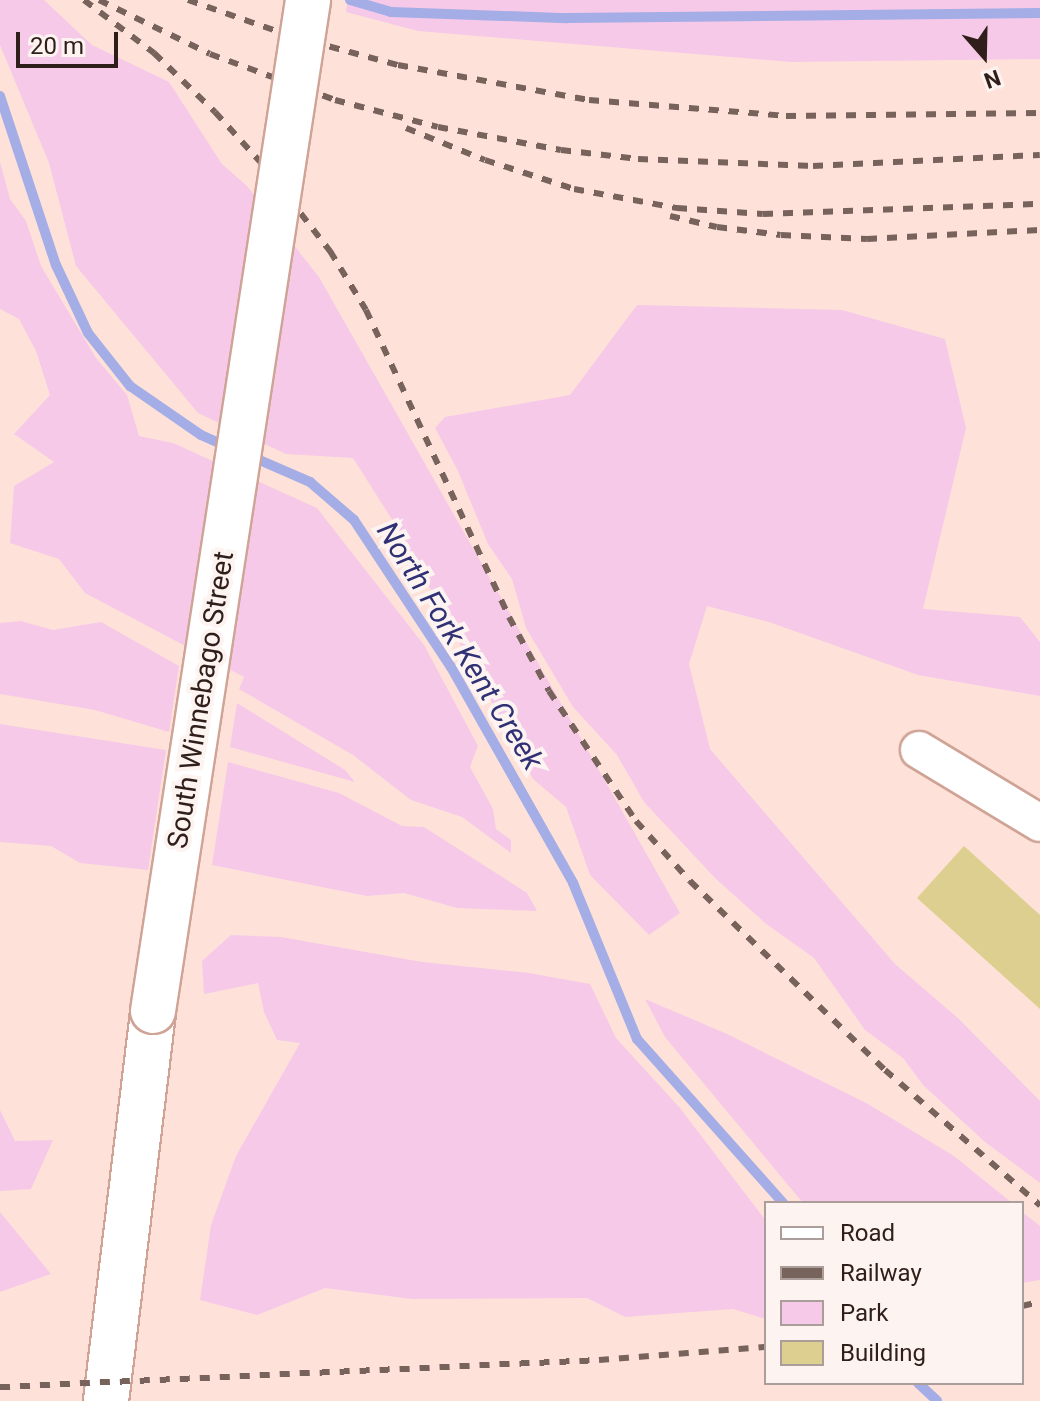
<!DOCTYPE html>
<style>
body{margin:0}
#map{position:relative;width:1040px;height:1401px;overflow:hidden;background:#fee2d9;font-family:Roboto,sans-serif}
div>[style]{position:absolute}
.green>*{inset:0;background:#f6c9e8}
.stream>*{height:10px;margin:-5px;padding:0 5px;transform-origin:5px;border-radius:5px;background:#a4ade6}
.building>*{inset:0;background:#dccf8f}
.roads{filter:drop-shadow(2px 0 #cfa395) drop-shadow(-2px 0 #cfa395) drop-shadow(0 2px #cfa395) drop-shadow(0 -2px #cfa395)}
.minor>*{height:36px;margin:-18px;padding:0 18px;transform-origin:18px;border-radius:18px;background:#fff}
.secondary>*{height:44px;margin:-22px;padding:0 22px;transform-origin:22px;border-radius:22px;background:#fff}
.rail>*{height:6px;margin-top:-3px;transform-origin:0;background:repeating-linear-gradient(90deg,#77625c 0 10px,transparent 0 20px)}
.bridges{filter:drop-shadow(2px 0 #cfa395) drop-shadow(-2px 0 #cfa395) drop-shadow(0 2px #cfa395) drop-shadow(0 -2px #cfa395)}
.secondary-bridge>*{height:44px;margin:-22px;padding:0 22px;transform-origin:22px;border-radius:22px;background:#fff}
span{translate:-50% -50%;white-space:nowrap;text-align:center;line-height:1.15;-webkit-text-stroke:8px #fdf3f0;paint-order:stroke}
.street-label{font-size:28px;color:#2f1e19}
.water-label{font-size:30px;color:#2f3174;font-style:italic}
.legend{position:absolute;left:764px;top:1201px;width:260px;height:184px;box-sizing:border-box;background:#fdf3f0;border:2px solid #ab9e9a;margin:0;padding:10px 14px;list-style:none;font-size:24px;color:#2f1e19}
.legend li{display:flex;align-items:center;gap:16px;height:40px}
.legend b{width:40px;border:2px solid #ab9e9a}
.north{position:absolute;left:944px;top:16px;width:80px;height:80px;-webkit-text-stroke:6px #fdf3f0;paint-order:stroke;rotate:160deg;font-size:22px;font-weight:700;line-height:32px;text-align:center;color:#2f1e19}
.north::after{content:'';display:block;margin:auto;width:28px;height:36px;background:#2f1e19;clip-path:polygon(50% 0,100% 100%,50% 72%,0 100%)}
.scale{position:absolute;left:16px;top:32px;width:102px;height:36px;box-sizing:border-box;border:4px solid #2f1e19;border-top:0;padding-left:10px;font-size:24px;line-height:28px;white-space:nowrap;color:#2f1e19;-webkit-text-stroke:6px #fdf3f0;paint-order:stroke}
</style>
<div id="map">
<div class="green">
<div style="clip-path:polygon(0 0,44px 0,92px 45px,169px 82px,222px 164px,247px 186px,319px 277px,680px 913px,649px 935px,590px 875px,566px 807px,533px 779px,398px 529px,353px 458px,286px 454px,198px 413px,76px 266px,49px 163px,0 45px)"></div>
<div style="clip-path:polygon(348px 0,1040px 0,1040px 59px,791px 62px,418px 31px,346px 12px)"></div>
<div style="clip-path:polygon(0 162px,10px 199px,26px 221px,41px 266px,96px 358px,127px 395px,139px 436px,173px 443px,317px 508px,424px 645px,478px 746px,470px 767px,493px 809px,496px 829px,511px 840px,511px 853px,462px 817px,411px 800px,353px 755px,239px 689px,244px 677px,85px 593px,59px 559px,10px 543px,14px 486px,54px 462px,14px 434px,50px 395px,36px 351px,19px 319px,0 309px)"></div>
<div style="clip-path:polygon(637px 305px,842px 310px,945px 339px,966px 428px,923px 609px,1020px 617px,1040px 642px,1040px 696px,918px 675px,769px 622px,707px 606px,689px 664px,710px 749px,895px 964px,959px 1019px,1040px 1101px,1040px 1183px,985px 1142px,923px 1085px,903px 1058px,865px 1030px,814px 958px,765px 923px,716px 879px,644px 802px,617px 755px,573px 707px,526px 628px,512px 579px,488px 544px,457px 469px,435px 428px,445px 417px,570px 395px)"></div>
<div style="clip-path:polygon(21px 621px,53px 630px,101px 622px,179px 666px,169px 732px,95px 710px,0 694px,0 623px)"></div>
<div style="clip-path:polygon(237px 703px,345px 770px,355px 782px,230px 747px)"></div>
<div style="clip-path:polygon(0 724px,166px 750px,148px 870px,80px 863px,51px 846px,0 842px)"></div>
<div style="clip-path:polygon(228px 762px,339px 793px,402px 826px,424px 827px,527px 893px,537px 911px,457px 908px,404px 893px,367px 896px,212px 865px)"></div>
<div style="clip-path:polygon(231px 935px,281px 937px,422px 962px,529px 973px,590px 984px,616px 1038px,680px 1108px,766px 1221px,766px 1319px,733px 1309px,625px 1317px,587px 1298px,412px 1299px,325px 1288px,257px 1315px,200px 1300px,211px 1225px,236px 1156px,300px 1043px,277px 1040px,264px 1012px,258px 983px,204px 994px,202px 961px)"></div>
<div style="clip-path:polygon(645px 999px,727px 1034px,868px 1104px,954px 1156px,1012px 1203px,803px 1203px,665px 1037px)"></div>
<div style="clip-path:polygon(0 1110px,15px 1141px,53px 1140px,31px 1189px,0 1191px)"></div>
<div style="clip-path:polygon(0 1212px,51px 1274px,0 1292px)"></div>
<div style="clip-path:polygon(1022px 1212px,1040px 1226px,1040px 1280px,1022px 1283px)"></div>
</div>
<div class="stream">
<div style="left:350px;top:0;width:43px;rotate:16.3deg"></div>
<div style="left:391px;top:12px;width:176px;rotate:2deg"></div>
<div style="left:567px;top:18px;width:473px;rotate:-0.6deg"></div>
<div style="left:0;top:96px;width:178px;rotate:71.7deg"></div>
<div style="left:56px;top:265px;width:75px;rotate:64.8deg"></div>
<div style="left:88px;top:333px;width:68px;rotate:51.6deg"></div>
<div style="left:130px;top:386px;width:86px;rotate:34.6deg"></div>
<div style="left:201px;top:435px;width:32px;rotate:24deg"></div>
<div style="left:248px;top:455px;width:68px;rotate:23.5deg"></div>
<div style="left:310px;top:482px;width:58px;rotate:40.8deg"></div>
<div style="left:354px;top:520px;width:176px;rotate:56.6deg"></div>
<div style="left:451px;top:667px;width:248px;rotate:60.5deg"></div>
<div style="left:573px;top:883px;width:169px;rotate:67.7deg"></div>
<div style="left:637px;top:1039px;width:220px;rotate:48.3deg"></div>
<div style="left:918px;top:1383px;width:26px;rotate:43deg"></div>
</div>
<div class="building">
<div style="clip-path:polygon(964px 846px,1040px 915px,1040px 1009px,917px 898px)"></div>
</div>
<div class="roads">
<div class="minor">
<div style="left:919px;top:750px;width:141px;rotate:31.1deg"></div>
</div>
<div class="secondary">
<div style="left:106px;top:1401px;width:393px;rotate:-83.1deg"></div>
</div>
</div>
<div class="rail">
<div style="left:84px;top:0;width:88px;rotate:37.1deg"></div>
<div style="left:154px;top:53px;width:85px;rotate:44deg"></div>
<div style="left:215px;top:112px;width:73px;rotate:47.8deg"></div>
<div style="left:264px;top:166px;width:108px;rotate:52.2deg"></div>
<div style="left:330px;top:251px;width:69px;rotate:58.6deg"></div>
<div style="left:366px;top:310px;width:339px;rotate:65deg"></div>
<div style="left:509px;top:617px;width:84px;rotate:61.6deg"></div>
<div style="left:549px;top:691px;width:156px;rotate:56.2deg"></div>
<div style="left:636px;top:821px;width:81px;rotate:48deg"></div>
<div style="left:690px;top:881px;width:272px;rotate:44.1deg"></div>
<div style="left:885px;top:1070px;width:206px;rotate:41.1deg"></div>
<div style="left:99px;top:0;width:123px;rotate:25.9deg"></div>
<div style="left:210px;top:54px;width:133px;rotate:20.2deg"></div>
<div style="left:335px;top:100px;width:106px;rotate:14.7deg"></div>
<div style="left:438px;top:127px;width:125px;rotate:10.6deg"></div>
<div style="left:561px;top:150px;width:78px;rotate:6.7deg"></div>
<div style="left:638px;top:159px;width:175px;rotate:2.3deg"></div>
<div style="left:813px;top:166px;width:227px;rotate:-2.8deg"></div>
<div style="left:188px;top:0;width:109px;rotate:19.3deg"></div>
<div style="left:291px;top:36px;width:111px;rotate:15.2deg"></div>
<div style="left:398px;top:65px;width:194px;rotate:10.4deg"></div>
<div style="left:589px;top:100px;width:198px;rotate:4.6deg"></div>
<div style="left:786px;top:116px;width:254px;rotate:-0.7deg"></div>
<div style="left:406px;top:128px;width:85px;rotate:22.1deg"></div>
<div style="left:485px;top:160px;width:94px;rotate:18deg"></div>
<div style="left:574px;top:189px;width:105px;rotate:10.5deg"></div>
<div style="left:677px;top:208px;width:86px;rotate:4deg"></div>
<div style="left:763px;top:214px;width:277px;rotate:-2.1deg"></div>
<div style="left:670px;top:216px;width:48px;rotate:13.2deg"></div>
<div style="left:717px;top:227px;width:64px;rotate:7.1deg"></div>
<div style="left:781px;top:235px;width:86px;rotate:2.7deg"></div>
<div style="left:867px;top:239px;width:173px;rotate:-3deg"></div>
<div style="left:1022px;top:1306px;width:18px;rotate:-13deg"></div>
<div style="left:0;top:1387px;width:600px;rotate:-2.58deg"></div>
<div style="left:599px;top:1360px;width:168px;rotate:-4.5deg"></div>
</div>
<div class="bridges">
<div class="secondary-bridge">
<div style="left:153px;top:1011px;width:1023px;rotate:-81.28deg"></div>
</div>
</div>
<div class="street-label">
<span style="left:201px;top:700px;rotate:-81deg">South Winnebago Street</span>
</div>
<div class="water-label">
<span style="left:460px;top:646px;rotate:58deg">North Fork Kent Creek</span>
</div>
<ul class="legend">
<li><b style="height:10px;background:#fff"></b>Road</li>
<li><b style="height:10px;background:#77625c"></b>Railway</li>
<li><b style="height:22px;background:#f6c9e8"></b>Park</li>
<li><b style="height:22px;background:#dccf8f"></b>Building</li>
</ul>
<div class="north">N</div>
<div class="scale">20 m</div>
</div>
